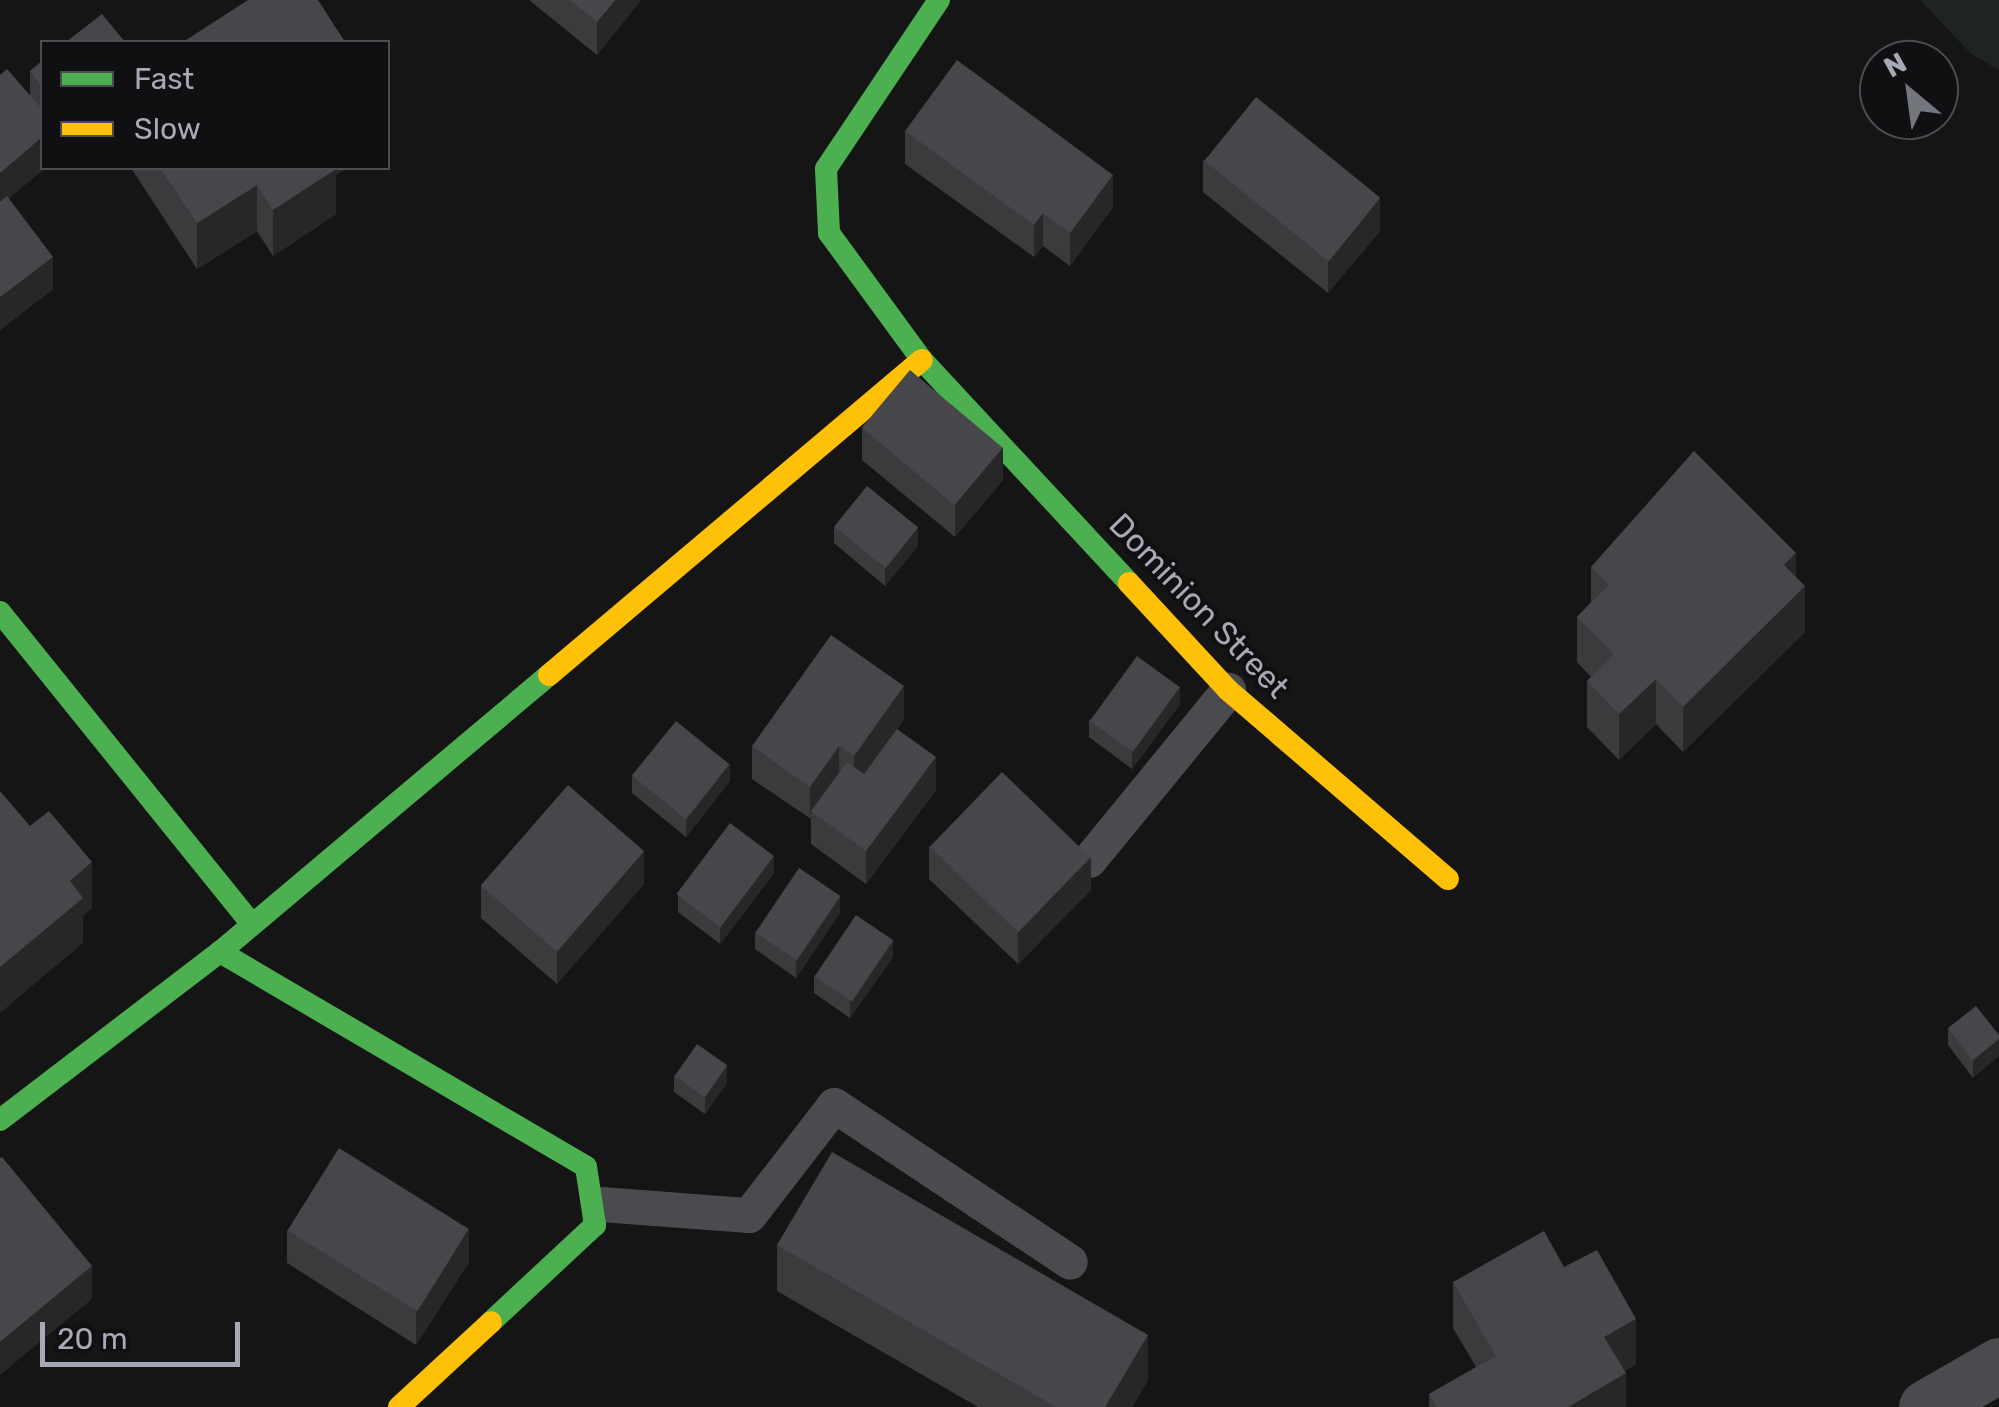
<!DOCTYPE html>
<style>
body{margin:0}
#map{position:relative;width:1999px;height:1407px;overflow:hidden;background:#151515;font-family:Rubik,sans-serif}
div>[style]{position:absolute}
.green>*{inset:0;background:#1e241f}
.lane>*{height:35px;margin:-17.5px;padding:0 17.5px;transform-origin:17.5px;border-radius:17.5px;background:#4a4b4e}
.street>*{height:55px;margin:-27.5px;padding:0 27.5px;transform-origin:27.5px;border-radius:27.5px;background:#4a4b4e}
.fast>*{height:22px;margin:-11px;padding:0 11px;transform-origin:11px;border-radius:11px;background:#4caf50}
.slow>*{height:22px;margin:-11px;padding:0 11px;transform-origin:11px;border-radius:11px;background:#ffc107}
.wall>*{inset:0;background:#3b3b3e}
.shaded-wall>*{inset:0;background:#272728}
.building>*{inset:0;background:#47474b;transform-origin:0 0}
span{translate:-50% -50%;white-space:nowrap;text-align:center;line-height:1.15;-webkit-text-stroke:8px #100f11;paint-order:stroke}
.street-label{font-size:32px;color:#a7aab6}
.legend{position:absolute;left:40px;top:40px;width:350px;height:130px;box-sizing:border-box;background:#100f11;border:2px solid #4c4d53;margin:0;padding:12px 18px;list-style:none;font-size:30px;color:#a7aab6}
.legend li{display:flex;align-items:center;gap:20px;height:50px}
.legend b{width:50px;border:2px solid #4c4d53}
.north{position:absolute;left:1859px;top:40px;width:100px;height:100px;box-sizing:border-box;background:#100f11;border:2px solid #4c4d53;border-radius:50%;rotate:331deg;font-size:28px;font-weight:700;line-height:40px;text-align:center;color:#a7aab6}
.north::after{content:'';display:block;margin:auto;width:35px;height:45px;background:#74767e;clip-path:polygon(50% 0,100% 100%,50% 72%,0 100%)}
.scale{position:absolute;left:40px;top:1322px;width:200px;height:45px;box-sizing:border-box;border:5px solid #a7aab6;border-top:0;padding-left:12px;font-size:30px;line-height:35px;white-space:nowrap;color:#a7aab6;-webkit-text-stroke:8px #100f11;paint-order:stroke}
</style>
<div id="map">
<div class="green">
<div style="clip-path:polygon(1920px 0,1999px 0,1999px 70px,1971px 54px)"></div>
</div>
<div class="lane">
<div style="left:1089px;top:860px;width:220px;rotate:-50.7deg"></div>
<div style="left:601px;top:1204px;width:148px;rotate:4.3deg"></div>
<div style="left:749px;top:1215px;width:139px;rotate:-52.3deg"></div>
<div style="left:834px;top:1105px;width:283px;rotate:33.6deg"></div>
</div>
<div class="street">
<div style="left:1926px;top:1407px;width:84px;rotate:-29.9deg"></div>
</div>
<div class="fast">
<div style="left:939px;top:0;width:203px;rotate:123.8deg"></div>
<div style="left:826px;top:169px;width:64px;rotate:87.3deg"></div>
<div style="left:829px;top:233px;width:157px;rotate:53.8deg"></div>
<div style="left:922px;top:360px;width:304px;rotate:47.1deg"></div>
<div style="left:0;top:612px;width:401px;rotate:51.1deg"></div>
<div style="left:220px;top:952px;width:424px;rotate:30.4deg"></div>
<div style="left:586px;top:1167px;width:59px;rotate:81.2deg"></div>
<div style="left:595px;top:1225px;width:142px;rotate:137deg"></div>
<div style="left:0;top:1120px;width:277px;rotate:-37.4deg"></div>
<div style="left:220px;top:952px;width:430px;rotate:-40.1deg"></div>
</div>
<div class="slow">
<div style="left:1129px;top:583px;width:146px;rotate:47.2deg"></div>
<div style="left:1228px;top:690px;width:290px;rotate:40.7deg"></div>
<div style="left:549px;top:675px;width:488px;rotate:-40.2deg"></div>
<div style="left:399px;top:1407px;width:125px;rotate:-42.7deg"></div>
</div>
<div class="wall">
<div style="clip-path:polygon(529px 0,641px 0,597px 55px)"></div>
<div style="clip-path:polygon(42px 61px,42px 168px,45px 168px,9px 198px,53px 289px,0 330px,0 75px,30px 95px,30px 71px)"></div>
<div style="clip-path:polygon(905px 131px,1113px 207px,1070px 266px,1043px 246px,1034px 257px,905px 164px)"></div>
<div style="clip-path:polygon(1203px 160px,1380px 231px,1328px 293px,1203px 192px)"></div>
<div style="clip-path:polygon(131px 168px,347px 168px,336px 175px,336px 214px,273px 256px,257px 231px,197px 269px)"></div>
<div style="clip-path:polygon(862px 427px,1003px 480px,955px 537px,862px 460px)"></div>
<div style="clip-path:polygon(834px 526px,918px 546px,885px 586px,834px 543px)"></div>
<div style="clip-path:polygon(1591px 567px,1796px 577px,1805px 632px,1683px 752px,1656px 724px,1619px 760px,1587px 727px,1587px 681px,1591px 677px,1577px 662px,1577px 617px,1591px 602px)"></div>
<div style="clip-path:polygon(1180px 704px,1132px 769px,1089px 737px,1089px 720px)"></div>
<div style="clip-path:polygon(904px 719px,891px 738px,936px 790px,866px 884px,811px 844px,811px 819px,752px 779px,752px 746px)"></div>
<div style="clip-path:polygon(632px 776px,730px 781px,686px 837px,632px 793px)"></div>
<div style="clip-path:polygon(929px 846px,1091px 890px,1018px 964px,929px 879px)"></div>
<div style="clip-path:polygon(774px 873px,720px 944px,678px 912px,678px 895px)"></div>
<div style="clip-path:polygon(644px 884px,557px 984px,481px 918px,481px 885px)"></div>
<div style="clip-path:polygon(840px 913px,796px 978px,755px 949px,755px 932px)"></div>
<div style="clip-path:polygon(893px 957px,850px 1018px,814px 993px,814px 976px)"></div>
<div style="clip-path:polygon(1948px 1028px,1999px 1035px,1973px 1078px,1948px 1045px)"></div>
<div style="clip-path:polygon(674px 1075px,727px 1083px,705px 1114px,674px 1092px)"></div>
<div style="clip-path:polygon(287px 1230px,469px 1262px,416px 1345px,287px 1263px)"></div>
<div style="clip-path:polygon(777px 1245px,1148px 1380px,1132px 1407px,978px 1407px,777px 1291px)"></div>
<div style="clip-path:polygon(1564px 1267px,1636px 1364px,1624px 1371px,1626px 1407px,1429px 1407px,1429px 1394px,1476px 1367px,1453px 1328px,1453px 1282px)"></div>
</div>
<div class="shaded-wall">
<div style="clip-path:polygon(615px 0,641px 0,597px 55px,597px 22px)"></div>
<div style="clip-path:polygon(42px 137px,42px 168px,45px 168px,0 206px,0 173px)"></div>
<div style="clip-path:polygon(318px 168px,347px 168px,336px 175px,336px 214px,273px 256px,273px 210px)"></div>
<div style="clip-path:polygon(1113px 175px,1113px 207px,1070px 266px,1070px 233px)"></div>
<div style="clip-path:polygon(257px 185px,257px 231px,197px 269px,197px 223px)"></div>
<div style="clip-path:polygon(1380px 198px,1380px 231px,1328px 293px,1328px 261px)"></div>
<div style="clip-path:polygon(1043px 213px,1043px 246px,1034px 257px,1034px 225px)"></div>
<div style="clip-path:polygon(53px 257px,53px 289px,0 330px,0 297px)"></div>
<div style="clip-path:polygon(1003px 447px,1003px 480px,955px 537px,955px 504px)"></div>
<div style="clip-path:polygon(918px 528px,918px 546px,885px 586px,885px 569px)"></div>
<div style="clip-path:polygon(1796px 553px,1796px 594px,1805px 586px,1805px 632px,1683px 752px,1683px 707px,1784px 565px)"></div>
<div style="clip-path:polygon(1656px 679px,1656px 724px,1619px 760px,1619px 714px)"></div>
<div style="clip-path:polygon(904px 686px,904px 719px,854px 789px,854px 756px)"></div>
<div style="clip-path:polygon(1180px 687px,1180px 704px,1132px 769px,1132px 752px)"></div>
<div style="clip-path:polygon(839px 746px,839px 779px,811px 811px,810px 820px,810px 787px)"></div>
<div style="clip-path:polygon(936px 757px,936px 790px,866px 884px,866px 851px)"></div>
<div style="clip-path:polygon(730px 764px,730px 781px,686px 837px,686px 820px)"></div>
<div style="clip-path:polygon(644px 851px,644px 884px,557px 984px,557px 951px)"></div>
<div style="clip-path:polygon(774px 856px,774px 873px,720px 944px,720px 927px)"></div>
<div style="clip-path:polygon(1091px 857px,1091px 890px,1018px 964px,1018px 931px)"></div>
<div style="clip-path:polygon(92px 862px,92px 908px,83px 916px,83px 943px,0 1013px,0 967px,70px 881px)"></div>
<div style="clip-path:polygon(840px 896px,840px 913px,796px 978px,796px 960px)"></div>
<div style="clip-path:polygon(893px 940px,893px 957px,850px 1018px,850px 1001px)"></div>
<div style="clip-path:polygon(1999px 1039px,1999px 1056px,1973px 1078px,1973px 1060px)"></div>
<div style="clip-path:polygon(727px 1065px,727px 1083px,705px 1114px,705px 1096px)"></div>
<div style="clip-path:polygon(469px 1229px,469px 1262px,416px 1345px,416px 1312px)"></div>
<div style="clip-path:polygon(92px 1266px,92px 1299px,0 1375px,0 1342px)"></div>
<div style="clip-path:polygon(1636px 1319px,1636px 1364px,1604px 1383px,1604px 1337px)"></div>
<div style="clip-path:polygon(1148px 1335px,1148px 1380px,1132px 1407px,1105px 1407px)"></div>
<div style="clip-path:polygon(1626px 1373px,1626px 1407px,1568px 1407px)"></div>
</div>
<div class="building">
<div style="clip-path:polygon(248px 0,318px 0,345px 42px,183px 42px)"></div>
<div style="clip-path:polygon(570px 0,615px 0,597px 22px)"></div>
<div style="clip-path:polygon(102px 14px,125px 42px,66px 42px)"></div>
<div style="clip-path:polygon(957px 60px,1113px 175px,1070px 233px,1043px 213px,1034px 225px,905px 131px)"></div>
<div style="clip-path:polygon(42px 61px,42px 87px,30px 71px)"></div>
<div style="clip-path:polygon(7px 69px,42px 109px,42px 137px,0 173px,0 75px)"></div>
<div style="left:1256px;top:97px;width:160px;height:82px;rotate:39deg"></div>
<div style="clip-path:polygon(160px 168px,336px 168px,336px 169px,273px 210px,257px 185px,197px 223px)"></div>
<div style="clip-path:polygon(7px 196px,53px 257px,0 297px,0 202px)"></div>
<div style="left:910px;top:370px;width:121px;height:75px;rotate:40deg"></div>
<div style="clip-path:polygon(1694px 451px,1796px 553px,1784px 565px,1805px 586px,1683px 707px,1656px 679px,1619px 714px,1587px 681px,1614px 654px,1577px 617px,1609px 585px,1591px 567px)"></div>
<div style="left:867px;top:486px;width:66px;height:52px;rotate:39deg"></div>
<div style="clip-path:polygon(831px 635px,904px 686px,854px 756px,839px 746px,810px 787px,752px 746px)"></div>
<div style="left:1137px;top:656px;width:53px;height:80px;rotate:36deg"></div>
<div style="left:676px;top:721px;width:69px;height:70px;rotate:39deg"></div>
<div style="clip-path:polygon(897px 729px,936px 757px,866px 851px,811px 811px,847px 762px,864px 774px)"></div>
<div style="left:1002px;top:772px;width:123px;height:104px;rotate:44deg"></div>
<div style="left:568px;top:785px;width:101px;height:133px;rotate:41deg"></div>
<div style="clip-path:polygon(0 791px,30px 826px,49px 811px,92px 862px,70px 881px,83px 898px,0 967px)"></div>
<div style="left:730px;top:823px;width:55px;height:89px;rotate:37deg"></div>
<div style="left:799px;top:868px;width:50px;height:78px;rotate:34deg"></div>
<div style="left:856px;top:915px;width:45px;height:74px;rotate:34deg"></div>
<div style="clip-path:polygon(1976px 1006px,1999px 1035px,1999px 1039px,1973px 1060px,1948px 1028px)"></div>
<div style="left:697px;top:1044px;width:37px;height:39px;rotate:35deg"></div>
<div style="left:339px;top:1148px;width:153px;height:97px;rotate:32deg"></div>
<div style="clip-path:polygon(832px 1152px,1148px 1335px,1105px 1407px,1056px 1407px,777px 1245px)"></div>
<div style="clip-path:polygon(2px 1157px,92px 1266px,0 1342px,0 1158px)"></div>
<div style="clip-path:polygon(1544px 1231px,1564px 1267px,1597px 1250px,1636px 1319px,1604px 1337px,1626px 1373px,1568px 1407px,1437px 1407px,1429px 1394px,1496px 1356px,1453px 1282px)"></div>
</div>
<div class="street-label">
<span style="left:1199px;top:606px;rotate:46deg">Dominion Street</span>
</div>
<ul class="legend">
<li><b style="height:12px;background:#4caf50"></b>Fast</li>
<li><b style="height:12px;background:#ffc107"></b>Slow</li>
</ul>
<div class="north">N</div>
<div class="scale">20 m</div>
</div>
